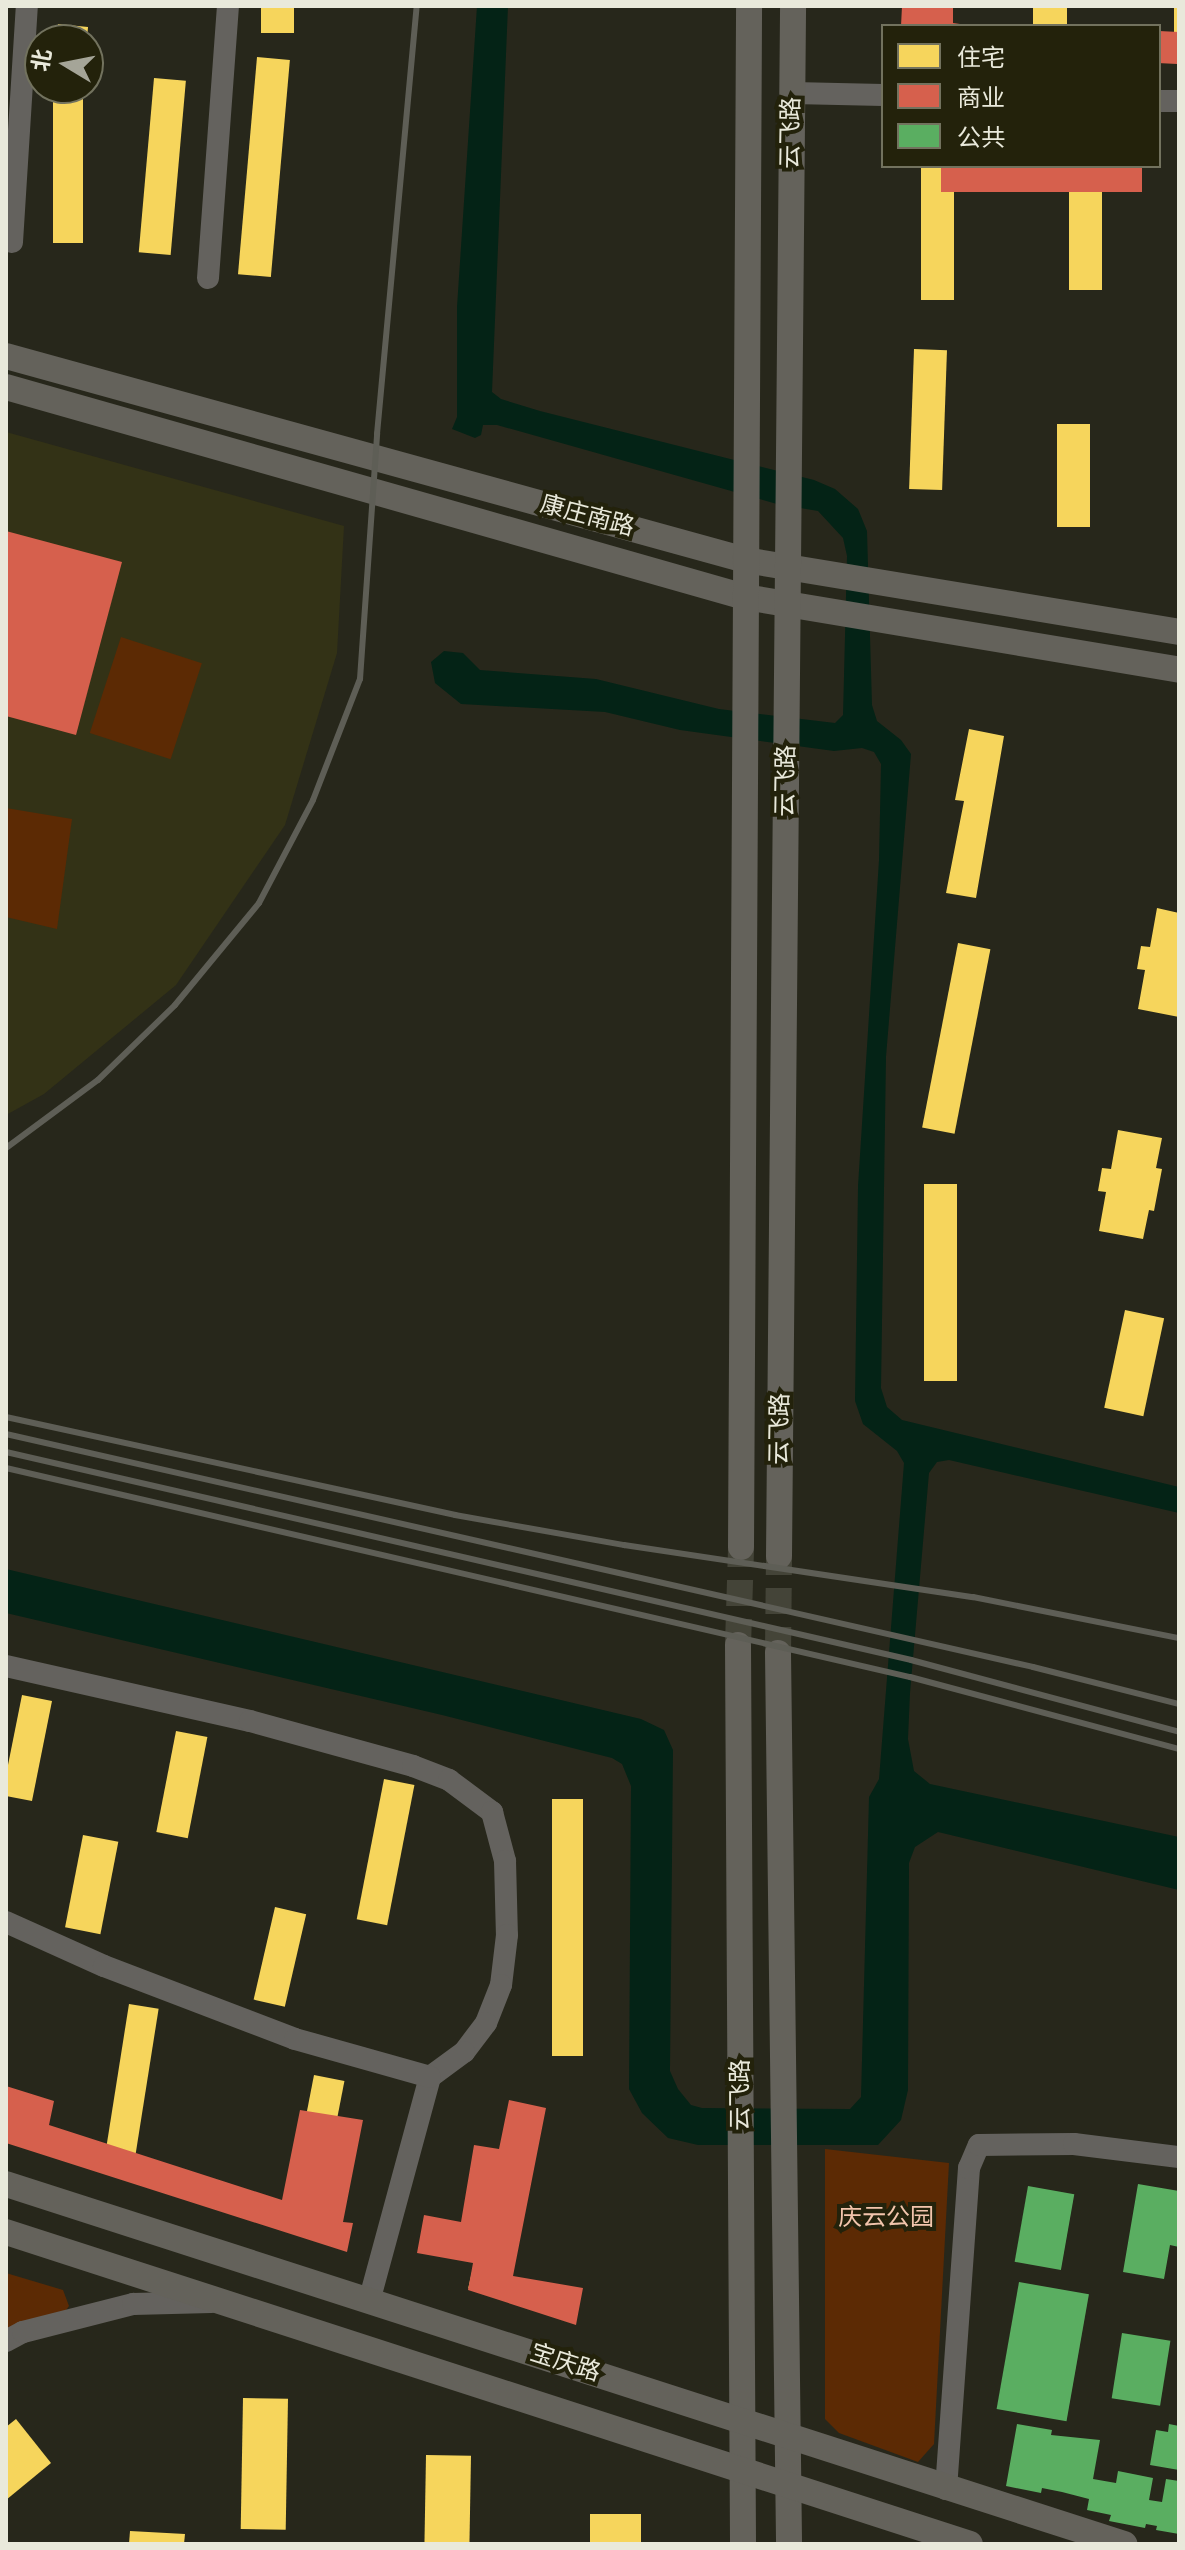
<!DOCTYPE html>
<meta charset="utf-8">
<style>
body{margin:0}
#map{position:relative;width:1185px;height:2550px;overflow:hidden;background:#27271b;font-family:"Alegreya Sans","Noto Sans SC",sans-serif}
div>[style]{position:absolute}
.built>*{inset:0;background:#333216}
.green>*{inset:0;background:#5c2a04;transform-origin:0 0}
.water>*{inset:0;background:#042316}
.homes>*{inset:0;background:#f6d55c;transform-origin:0 0}
.shops>*{inset:0;background:#d6604d;transform-origin:0 0}
.public>*{inset:0;background:#5aae61;transform-origin:0 0}
.major-tunnel>*{height:26px;margin-top:-13px;transform-origin:0;background:repeating-linear-gradient(90deg,#444438 0 26px,transparent 0 39px)}
.minor>*{height:22px;margin:-11px;padding:0 11px;transform-origin:11px;border-radius:11px;background:#64625e}
.major>*{height:26px;margin:-13px;padding:0 13px;transform-origin:13px;border-radius:13px;background:#64625b}
.rail>*{height:6px;margin:-3px;padding:0 3px;transform-origin:3px;border-radius:3px;background:#5e5e56}
span{translate:-50% -50%;white-space:nowrap;text-align:center;line-height:1.15;-webkit-text-stroke:8px #23220b;paint-order:stroke}
.street-label{font-size:24px;color:#e9e9db}
.park-label{font-size:24px;color:#f2c5ac}
.frame{position:absolute;inset:0;border:8px solid #e9e9db;pointer-events:none}
.legend{position:absolute;left:881px;top:24px;width:280px;height:144px;box-sizing:border-box;background:#23220b;border:2px solid #72725e;margin:0;padding:10px 14px;list-style:none;font-size:24px;color:#e9e9db}
.legend li{display:flex;align-items:center;gap:16px;height:40px}
.legend b{width:40px;border:2px solid #72725e}
.north{position:absolute;left:24px;top:24px;width:80px;height:80px;box-sizing:border-box;background:#23220b;border:2px solid #72725e;border-radius:50%;rotate:280deg;font-size:22px;font-weight:700;line-height:32px;text-align:center;color:#e9e9db}
.north::after{content:'';display:block;margin:auto;width:28px;height:36px;background:#a5a598;clip-path:polygon(50% 0,100% 100%,50% 72%,0 100%)}
</style>
<div id="map">
<div class="built">
<div style="clip-path:polygon(6px 432px,344px 526px,337px 653px,285px 825px,176px 985px,44px 1094px,6px 1115px)"></div>
</div>
<div class="green">
<div style="left:121px;top:637px;width:85px;height:101px;rotate:18deg"></div>
<div style="clip-path:polygon(6px 808px,72px 819px,57px 929px,6px 917px)"></div>
<div style="clip-path:polygon(825px 2149px,949px 2163px,934px 2444px,918px 2462px,839px 2433px,825px 2419px)"></div>
<div style="clip-path:polygon(6px 2273px,63px 2290px,69px 2306px,61px 2317px,6px 2331px)"></div>
</div>
<div class="water">
<div style="clip-path:polygon(477px 6px,508px 6px,492px 392px,501px 399px,540px 411px,814px 480px,835px 489px,858px 509px,867px 531px,872px 705px,877px 721px,901px 740px,911px 754px,886px 1057px,881px 1388px,887px 1407px,902px 1420px,1179px 1487px,1179px 1513px,949px 1460px,937px 1462px,929px 1473px,910px 1693px,908px 1739px,914px 1771px,930px 1784px,1179px 1837px,1179px 1890px,938px 1832px,915px 1847px,909px 1863px,908px 2090px,901px 2120px,878px 2145px,698px 2145px,668px 2138px,642px 2113px,629px 2089px,631px 1786px,622px 1764px,612px 1758px,442px 1715px,6px 1613px,6px 1569px,641px 1719px,664px 1730px,673px 1750px,670px 2071px,678px 2089px,691px 2105px,702px 2108px,850px 2109px,861px 2097px,869px 1797px,879px 1779px,904px 1463px,897px 1451px,863px 1424px,855px 1401px,858px 1186px,879px 860px,881px 764px,874px 752px,862px 748px,834px 751px,680px 730px,605px 712px,461px 704px,435px 683px,431px 662px,444px 651px,463px 653px,480px 670px,596px 679px,719px 709px,835px 723px,843px 715px,847px 556px,843px 538px,818px 511px,777px 504px,497px 425px,483px 425px,481px 435px,475px 438px,452px 429px,457px 417px,457px 307px)"></div>
</div>
<div class="homes">
<div style="left:261px;top:6px;width:33px;height:27px"></div>
<div style="left:910px;top:6px;width:35px;height:20px"></div>
<div style="left:1033px;top:6px;width:34px;height:20px"></div>
<div style="left:1174px;top:6px;width:5px;height:40px"></div>
<div style="clip-path:polygon(58px 24px,88px 27px,87px 40px,57px 40px)"></div>
<div style="left:257px;top:57px;width:33px;height:218px;rotate:5deg"></div>
<div style="left:154px;top:78px;width:32px;height:175px;rotate:5deg"></div>
<div style="left:53px;top:88px;width:30px;height:155px"></div>
<div style="left:921px;top:166px;width:33px;height:134px"></div>
<div style="left:1069px;top:166px;width:33px;height:124px"></div>
<div style="left:914px;top:349px;width:33px;height:140px;rotate:2deg"></div>
<div style="left:1057px;top:424px;width:33px;height:103px"></div>
<div style="clip-path:polygon(969px 729px,1004px 736px,976px 898px,946px 893px,964px 801px,955px 800px)"></div>
<div style="clip-path:polygon(1157px 908px,1179px 913px,1179px 1017px,1138px 1009px,1145px 970px,1137px 969px,1141px 946px,1150px 947px)"></div>
<div style="left:958px;top:943px;width:33px;height:188px;rotate:11deg"></div>
<div style="clip-path:polygon(1118px 1130px,1162px 1138px,1156px 1168px,1162px 1169px,1154px 1211px,1149px 1210px,1143px 1239px,1099px 1231px,1106px 1192px,1098px 1191px,1102px 1168px,1111px 1169px)"></div>
<div style="left:957px;top:1184px;width:197px;height:33px;rotate:90deg"></div>
<div style="left:1125px;top:1310px;width:40px;height:100px;rotate:12deg"></div>
<div style="clip-path:polygon(22px 1695px,52px 1701px,32px 1801px,6px 1796px,6px 1775px)"></div>
<div style="left:176px;top:1731px;width:32px;height:103px;rotate:11deg"></div>
<div style="left:384px;top:1779px;width:31px;height:143px;rotate:11deg"></div>
<div style="left:552px;top:1799px;width:31px;height:257px"></div>
<div style="left:83px;top:1835px;width:36px;height:94px;rotate:11deg"></div>
<div style="left:275px;top:1907px;width:32px;height:95px;rotate:13deg"></div>
<div style="left:129px;top:2004px;width:30px;height:164px;rotate:9deg"></div>
<div style="left:314px;top:2075px;width:31px;height:156px;rotate:11deg"></div>
<div style="left:511px;top:2103px;width:32px;height:190px;rotate:13deg"></div>
<div style="left:243px;top:2398px;width:45px;height:131px;rotate:1deg"></div>
<div style="clip-path:polygon(16px 2419px,51px 2463px,6px 2500px,6px 2427px)"></div>
<div style="left:426px;top:2455px;width:45px;height:89px;rotate:1deg"></div>
<div style="left:590px;top:2514px;width:51px;height:30px"></div>
<div style="clip-path:polygon(130px 2531px,185px 2534px,184px 2544px,129px 2544px)"></div>
</div>
<div class="shops">
<div style="clip-path:polygon(902px 6px,953px 6px,953px 23px,974px 26px,901px 26px)"></div>
<div style="left:1159px;top:31px;width:20px;height:32px;rotate:3deg"></div>
<div style="left:941px;top:166px;width:201px;height:26px"></div>
<div style="clip-path:polygon(6px 531px,122px 562px,76px 735px,6px 716px)"></div>
<div style="clip-path:polygon(6px 2086px,54px 2101px,49px 2125px,282px 2200px,300px 2110px,363px 2120px,343px 2222px,353px 2223px,347px 2252px,6px 2143px)"></div>
<div style="clip-path:polygon(509px 2100px,546px 2108px,513px 2276px,583px 2288px,576px 2325px,468px 2290px,473px 2263px,417px 2253px,424px 2215px,461px 2222px,474px 2145px,499px 2149px)"></div>
</div>
<div class="public">
<div style="clip-path:polygon(1138px 2184px,1179px 2191px,1179px 2247px,1170px 2245px,1164px 2279px,1123px 2272px)"></div>
<div style="left:1028px;top:2186px;width:47px;height:77px;rotate:10deg"></div>
<div style="left:1019px;top:2282px;width:71px;height:129px;rotate:10deg"></div>
<div style="left:1122px;top:2333px;width:49px;height:66px;rotate:9deg"></div>
<div style="clip-path:polygon(1017px 2424px,1052px 2430px,1051px 2435px,1100px 2440px,1093px 2479px,1116px 2483px,1118px 2471px,1153px 2478px,1149px 2500px,1162px 2502px,1166px 2479px,1179px 2481px,1179px 2534px,1156px 2530px,1157px 2526px,1146px 2524px,1145px 2528px,1109px 2521px,1111px 2515px,1087px 2510px,1089px 2499px,1062px 2492px,1042px 2488px,1041px 2493px,1006px 2486px)"></div>
<div style="clip-path:polygon(1169px 2424px,1179px 2426px,1179px 2470px,1150px 2465px,1156px 2430px,1168px 2432px)"></div>
</div>
<div class="major-tunnel">
<div style="left:738px;top:1645px;width:98px;rotate:-88.2deg"></div>
<div style="left:778px;top:1653px;width:97px;rotate:-89.4deg"></div>
</div>
<div class="minor">
<div style="left:793px;top:93px;width:90px;rotate:1.3deg"></div>
<div style="left:1159px;top:101px;width:20px"></div>
<div style="left:12px;top:242px;width:236px;rotate:-86.4deg"></div>
<div style="left:208px;top:278px;width:273px;rotate:-85.8deg"></div>
<div style="left:6px;top:1666px;width:250px;rotate:12.7deg"></div>
<div style="left:250px;top:1721px;width:169px;rotate:15.4deg"></div>
<div style="left:413px;top:1766px;width:39px;rotate:21deg"></div>
<div style="left:449px;top:1780px;width:54px;rotate:36.7deg"></div>
<div style="left:492px;top:1812px;width:51px;rotate:75.1deg"></div>
<div style="left:505px;top:1861px;width:74px;rotate:88.5deg"></div>
<div style="left:507px;top:1935px;width:50px;rotate:96.8deg"></div>
<div style="left:501px;top:1985px;width:41px;rotate:111.5deg"></div>
<div style="left:486px;top:2023px;width:36px;rotate:127deg"></div>
<div style="left:464px;top:2052px;width:42px;rotate:143.7deg"></div>
<div style="left:430px;top:2077px;width:232px;rotate:105.2deg"></div>
<div style="left:6px;top:1922px;width:107px;rotate:24.2deg"></div>
<div style="left:104px;top:1966px;width:204px;rotate:20.9deg"></div>
<div style="left:295px;top:2039px;width:140px;rotate:15.7deg"></div>
<div style="left:6px;top:2341px;width:19px;rotate:-28deg"></div>
<div style="left:23px;top:2332px;width:114px;rotate:-14.3deg"></div>
<div style="left:133px;top:2304px;width:78px;rotate:-1.5deg"></div>
<div style="left:946px;top:2489px;width:322px;rotate:-85.9deg"></div>
<div style="left:969px;top:2168px;width:25px;rotate:-67deg"></div>
<div style="left:979px;top:2145px;width:95px;rotate:-0.6deg"></div>
<div style="left:1074px;top:2144px;width:106px;rotate:7.1deg"></div>
</div>
<div class="major">
<div style="left:6px;top:356px;width:767px;rotate:15.43deg"></div>
<div style="left:745px;top:560px;width:440px;rotate:9.4deg"></div>
<div style="left:6px;top:387px;width:768px;rotate:15.86deg"></div>
<div style="left:745px;top:597px;width:440px;rotate:9.5deg"></div>
<div style="left:741px;top:1547px;width:1541px;rotate:-89.7deg"></div>
<div style="left:779px;top:1556px;width:1550px;rotate:-89.48deg"></div>
<div style="left:738px;top:1645px;width:899px;rotate:89.68deg"></div>
<div style="left:778px;top:1653px;width:891px;rotate:89.29deg"></div>
<div style="left:6px;top:2184px;width:1175px;rotate:17.85deg"></div>
<div style="left:6px;top:2232px;width:1013px;rotate:17.93deg"></div>
</div>
<div class="rail">
<div style="left:6px;top:1148px;width:114px;rotate:-36.5deg"></div>
<div style="left:98px;top:1080px;width:107px;rotate:-44.2deg"></div>
<div style="left:175px;top:1005px;width:132px;rotate:-50.5deg"></div>
<div style="left:259px;top:903px;width:116px;rotate:-62.3deg"></div>
<div style="left:313px;top:800px;width:130px;rotate:-68.8deg"></div>
<div style="left:360px;top:679px;width:246px;rotate:-86deg"></div>
<div style="left:377px;top:434px;width:430px;rotate:-84.7deg"></div>
<div style="left:6px;top:1417px;width:460px;rotate:12.3deg"></div>
<div style="left:455px;top:1515px;width:172px;rotate:10.1deg"></div>
<div style="left:624px;top:1545px;width:353px;rotate:8.5deg"></div>
<div style="left:973px;top:1597px;width:210px;rotate:11.3deg"></div>
<div style="left:6px;top:1434px;width:1053px;rotate:12.78deg"></div>
<div style="left:1033px;top:1667px;width:151px;rotate:14.2deg"></div>
<div style="left:6px;top:1452px;width:929px;rotate:12.94deg"></div>
<div style="left:911px;top:1660px;width:278px;rotate:15deg"></div>
<div style="left:6px;top:1468px;width:928px;rotate:13.02deg"></div>
<div style="left:910px;top:1677px;width:278px;rotate:15deg"></div>
</div>
<div class="street-label">
<span style="left:792px;top:133px;rotate:-89deg">云飞路</span>
<span style="left:587px;top:517px;rotate:15deg">康庄南路</span>
<span style="left:787px;top:781px;rotate:-89deg">云飞路</span>
<span style="left:781px;top:1429px;rotate:-89deg">云飞路</span>
<span style="left:742px;top:2095px;rotate:-90deg">云飞路</span>
<span style="left:565px;top:2364px;rotate:18deg">宝庆路</span>
</div>
<div class="park-label">
<span style="left:886px;top:2219px">庆云公园</span>
</div>
<div class="frame"></div>
<ul class="legend">
<li><b style="height:22px;background:#f6d55c"></b>住宅</li>
<li><b style="height:22px;background:#d6604d"></b>商业</li>
<li><b style="height:22px;background:#5aae61"></b>公共</li>
</ul>
<div class="north">北</div>
</div>
